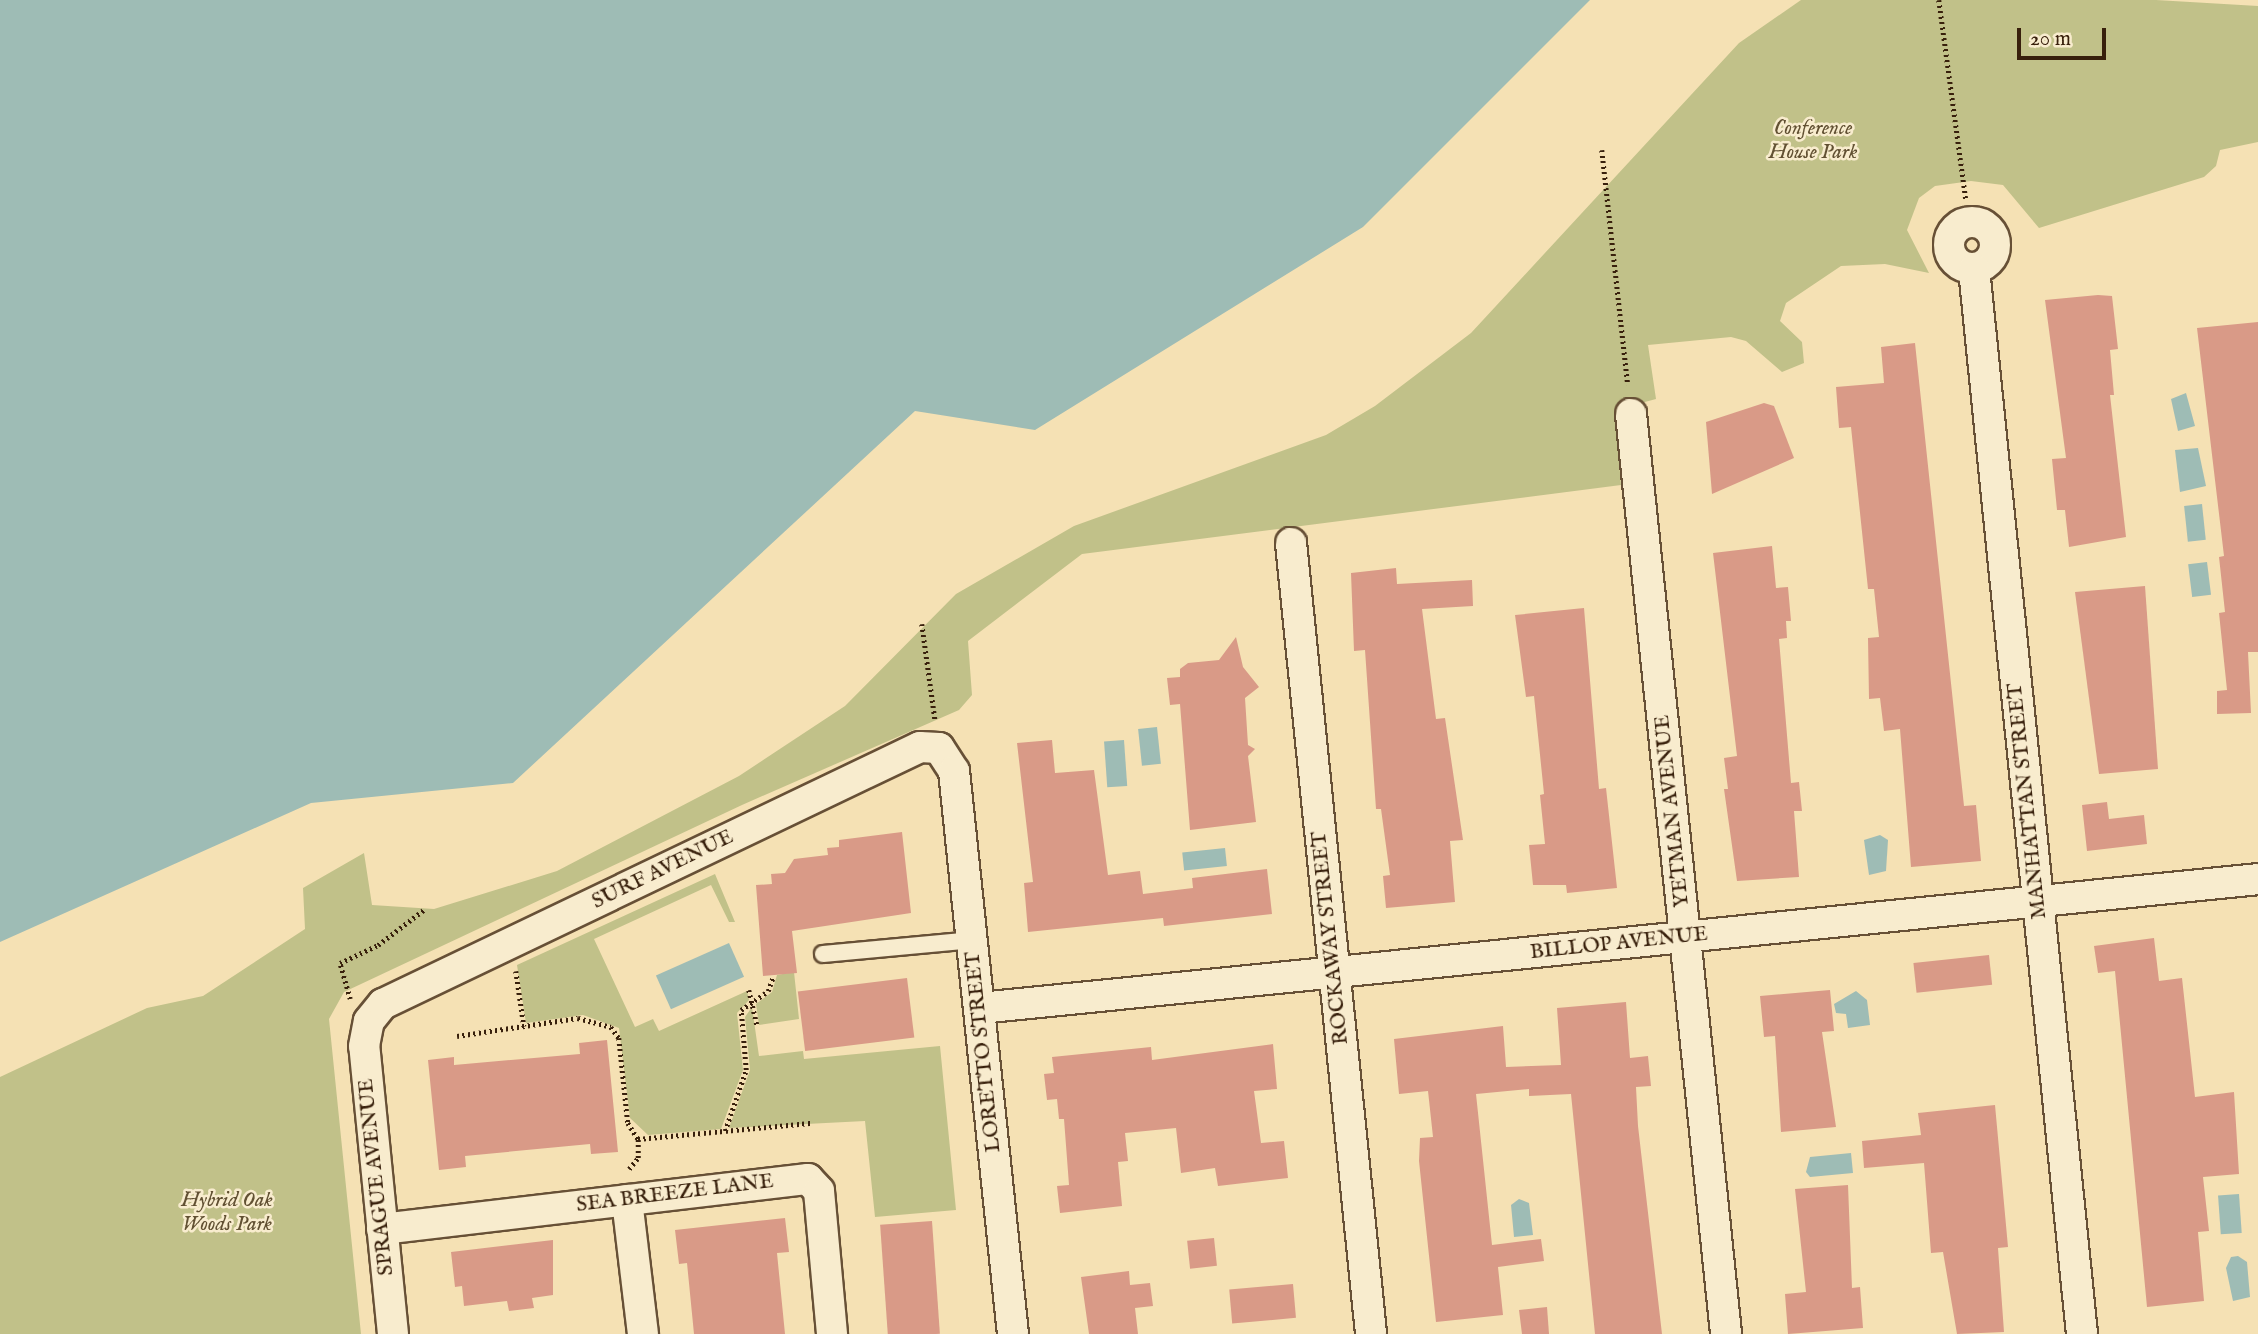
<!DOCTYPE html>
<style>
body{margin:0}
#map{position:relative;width:2258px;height:1334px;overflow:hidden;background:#f5e1b4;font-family:"IM FELL English",serif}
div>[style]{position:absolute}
.green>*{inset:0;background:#c1c189}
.water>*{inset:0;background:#9ebcb5;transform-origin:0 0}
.building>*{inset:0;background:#d99a87;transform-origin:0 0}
.path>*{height:4.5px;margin-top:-2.25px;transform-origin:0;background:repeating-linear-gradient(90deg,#38200c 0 2px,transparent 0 5.5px)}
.roads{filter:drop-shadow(2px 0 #675036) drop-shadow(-2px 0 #675036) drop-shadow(0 2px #675036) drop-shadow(0 -2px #675036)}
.lane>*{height:16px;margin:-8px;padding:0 8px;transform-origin:8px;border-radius:8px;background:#f8ecce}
.street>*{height:30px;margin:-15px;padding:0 15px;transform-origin:15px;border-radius:15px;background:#f8ecce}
.street>.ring{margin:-15px;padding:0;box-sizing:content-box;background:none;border:30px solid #f8ecce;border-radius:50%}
span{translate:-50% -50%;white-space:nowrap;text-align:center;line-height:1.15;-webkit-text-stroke:5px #f8ecce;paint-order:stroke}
.park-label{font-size:21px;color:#615032;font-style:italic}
.street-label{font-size:21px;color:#38200c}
.scale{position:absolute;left:2017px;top:28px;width:89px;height:32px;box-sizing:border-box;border:4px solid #38200c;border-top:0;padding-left:9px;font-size:21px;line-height:24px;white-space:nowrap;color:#38200c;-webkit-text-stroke:5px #f8ecce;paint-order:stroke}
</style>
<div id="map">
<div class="green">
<div style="clip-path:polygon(1801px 0,2156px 0,2258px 6px,2258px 142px,2220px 150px,2216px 166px,2204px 177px,2039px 228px,2003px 185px,1971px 181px,1935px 186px,1919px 198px,1907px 230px,1929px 273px,1885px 264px,1841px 266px,1786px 303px,1780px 321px,1802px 342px,1804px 363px,1782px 372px,1746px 341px,1731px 337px,1648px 345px,1656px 399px,1615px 410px,1621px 485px,1082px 554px,968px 641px,972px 695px,959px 710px,742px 805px,344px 992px,329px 1019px,361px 1334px,0 1334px,0 1077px,147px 1008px,203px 996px,305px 929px,303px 888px,364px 853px,372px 905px,434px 909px,557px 871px,739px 776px,845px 706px,956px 594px,1074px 526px,1326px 435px,1375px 406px,1471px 333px,1739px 43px)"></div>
<div style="clip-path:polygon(715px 874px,735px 922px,729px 922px,711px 885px,594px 939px,635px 1027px,653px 1019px,659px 1031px,747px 991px,749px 1000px,737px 1013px,743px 1070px,721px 1129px,648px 1135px,630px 1118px,619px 1028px,583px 1015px,526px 1023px,517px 965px)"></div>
<div style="clip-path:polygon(794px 972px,799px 1019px,759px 1025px,756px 1004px,772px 992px,777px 975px)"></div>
<div style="clip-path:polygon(752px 1007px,759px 1056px,803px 1051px,804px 1059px,940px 1046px,956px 1210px,875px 1217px,865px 1121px,729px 1128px,750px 1070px,745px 1017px)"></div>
</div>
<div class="water">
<div style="clip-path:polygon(0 0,1590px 0,1363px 227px,1035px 430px,915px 411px,513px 783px,311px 803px,0 942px)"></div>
<div style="clip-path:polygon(2186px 393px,2195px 426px,2178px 431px,2171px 399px)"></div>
<div style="clip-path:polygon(2198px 448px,2206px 486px,2180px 492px,2175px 450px)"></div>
<div style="left:2202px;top:504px;width:36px;height:18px;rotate:84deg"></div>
<div style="left:2207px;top:562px;width:33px;height:19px;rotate:83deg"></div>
<div style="left:1157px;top:727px;width:37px;height:19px;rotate:84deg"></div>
<div style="left:1124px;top:740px;width:46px;height:20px;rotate:86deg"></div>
<div style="clip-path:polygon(1880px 835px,1888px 840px,1886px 871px,1869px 875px,1864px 840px)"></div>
<div style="left:1225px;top:848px;width:18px;height:43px;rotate:84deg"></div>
<div style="left:729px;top:943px;width:37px;height:80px;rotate:66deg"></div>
<div style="clip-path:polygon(1856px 991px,1867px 1000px,1870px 1025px,1848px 1028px,1846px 1014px,1836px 1013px,1834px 1004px)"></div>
<div style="clip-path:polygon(1851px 1153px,1853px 1173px,1810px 1177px,1806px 1172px,1810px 1157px)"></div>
<div style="left:2239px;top:1194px;width:39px;height:21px;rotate:86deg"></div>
<div style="clip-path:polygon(1519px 1199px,1529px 1203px,1533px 1235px,1514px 1237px,1511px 1205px)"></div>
<div style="clip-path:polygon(2238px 1256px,2247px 1262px,2250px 1297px,2233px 1301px,2226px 1268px,2231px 1257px)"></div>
</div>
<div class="building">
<div style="clip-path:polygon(2098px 295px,2112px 296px,2118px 349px,2110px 350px,2114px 395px,2110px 395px,2126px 537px,2069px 547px,2065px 510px,2057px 510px,2052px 459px,2066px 458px,2045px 300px)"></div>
<div style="clip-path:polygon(2258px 322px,2258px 652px,2248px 652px,2251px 713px,2217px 714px,2217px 691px,2227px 690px,2219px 613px,2225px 612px,2219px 557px,2224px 556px,2197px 328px)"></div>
<div style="clip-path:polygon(1915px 343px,1964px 806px,1976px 805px,1981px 861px,1911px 867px,1900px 729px,1884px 731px,1880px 698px,1869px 699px,1868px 638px,1879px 637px,1874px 589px,1868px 589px,1851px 427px,1839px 428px,1836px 387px,1884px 383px,1881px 347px)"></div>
<div style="clip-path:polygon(1764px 403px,1774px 406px,1794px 458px,1712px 494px,1706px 422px)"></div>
<div style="clip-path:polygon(1772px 546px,1776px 588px,1788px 587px,1791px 621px,1786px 621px,1787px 638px,1779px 639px,1791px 783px,1799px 782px,1802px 811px,1794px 811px,1799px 877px,1737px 881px,1724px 789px,1728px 789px,1724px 758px,1737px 756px,1713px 553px)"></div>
<div style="clip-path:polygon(1396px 568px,1397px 584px,1472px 580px,1473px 606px,1422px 609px,1436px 719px,1445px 718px,1463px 840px,1450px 841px,1455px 902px,1386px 908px,1383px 876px,1390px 875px,1381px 809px,1376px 809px,1365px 650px,1354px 651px,1351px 573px)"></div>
<div style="clip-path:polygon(2145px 586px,2158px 769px,2099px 774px,2075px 592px)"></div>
<div style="clip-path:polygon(1584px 608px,1599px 789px,1606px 788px,1617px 888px,1567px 893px,1566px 885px,1533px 885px,1529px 845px,1545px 844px,1540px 795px,1544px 794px,1534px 696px,1526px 697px,1515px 615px)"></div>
<div style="clip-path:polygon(1236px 637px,1243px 667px,1259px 687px,1245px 698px,1248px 745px,1255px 749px,1248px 756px,1256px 822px,1190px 830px,1180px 704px,1170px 705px,1167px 678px,1180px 677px,1180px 669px,1188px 663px,1219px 660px)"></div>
<div style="clip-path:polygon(1052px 740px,1055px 773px,1094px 770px,1108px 875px,1140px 871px,1143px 894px,1193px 888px,1192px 878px,1267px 869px,1272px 914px,1164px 926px,1163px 918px,1028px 932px,1024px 883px,1033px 882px,1017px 743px)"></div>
<div style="clip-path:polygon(2107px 802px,2109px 819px,2144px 815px,2147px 844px,2087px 851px,2082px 805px)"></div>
<div style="clip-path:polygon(902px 832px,911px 913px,792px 931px,797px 973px,763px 976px,756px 885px,772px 884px,771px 874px,785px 873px,794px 859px,828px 855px,827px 848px,839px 847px,839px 840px)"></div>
<div style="clip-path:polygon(2154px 938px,2159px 981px,2182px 978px,2195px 1097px,2234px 1092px,2239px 1174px,2203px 1177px,2209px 1231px,2198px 1232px,2204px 1301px,2147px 1307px,2115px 971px,2098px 973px,2094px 946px)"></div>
<div style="left:1989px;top:955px;width:30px;height:76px;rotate:84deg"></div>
<div style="left:907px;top:978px;width:60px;height:110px;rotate:83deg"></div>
<div style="clip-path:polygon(1830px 990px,1834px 1031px,1822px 1032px,1836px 1127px,1781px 1132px,1775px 1036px,1764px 1037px,1760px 996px)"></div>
<div style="clip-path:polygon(1626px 1002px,1630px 1058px,1648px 1056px,1651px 1086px,1636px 1087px,1638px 1126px,1662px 1334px,1595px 1334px,1571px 1094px,1529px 1096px,1529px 1089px,1476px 1094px,1492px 1245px,1541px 1239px,1544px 1261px,1498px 1267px,1503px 1315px,1436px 1322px,1419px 1161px,1420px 1138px,1433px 1137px,1428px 1091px,1399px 1094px,1394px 1039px,1503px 1026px,1506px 1067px,1561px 1065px,1557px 1008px)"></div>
<div style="clip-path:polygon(607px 1040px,618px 1152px,591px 1154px,590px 1144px,465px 1156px,466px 1167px,439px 1170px,428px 1060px,454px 1057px,454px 1065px,580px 1054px,579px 1043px)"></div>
<div style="clip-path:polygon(1273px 1044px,1277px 1089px,1254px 1091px,1261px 1143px,1284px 1141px,1288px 1178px,1218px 1186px,1215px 1168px,1181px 1173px,1176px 1128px,1125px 1133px,1128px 1161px,1118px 1162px,1122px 1206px,1060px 1213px,1057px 1186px,1069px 1185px,1064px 1119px,1059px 1119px,1057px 1099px,1047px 1100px,1044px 1074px,1054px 1073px,1052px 1057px,1151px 1047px,1152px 1060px)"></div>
<div style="clip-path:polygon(1995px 1105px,2008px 1247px,1998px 1248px,2004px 1332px,1957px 1334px,1943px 1252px,1931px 1253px,1924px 1163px,1864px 1168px,1862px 1141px,1921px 1135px,1918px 1113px)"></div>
<div style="clip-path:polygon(1848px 1185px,1852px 1288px,1860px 1287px,1863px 1328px,1788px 1334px,1785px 1294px,1806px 1292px,1795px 1189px)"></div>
<div style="clip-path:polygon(785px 1218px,789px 1252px,777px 1253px,785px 1334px,694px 1334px,687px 1263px,679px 1264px,675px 1230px)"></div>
<div style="left:932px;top:1221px;width:113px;height:52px;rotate:86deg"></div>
<div style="left:1214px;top:1238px;width:28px;height:27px;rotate:84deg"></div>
<div style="clip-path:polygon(553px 1240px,553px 1295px,532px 1298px,534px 1308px,509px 1311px,507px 1301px,464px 1306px,462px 1286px,455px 1287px,451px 1252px)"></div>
<div style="clip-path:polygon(1129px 1271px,1130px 1285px,1150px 1283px,1153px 1306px,1135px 1308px,1138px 1334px,1089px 1334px,1081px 1277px)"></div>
<div style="left:1293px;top:1284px;width:34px;height:64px;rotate:85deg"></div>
<div style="clip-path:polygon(1547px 1307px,1549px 1334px,1522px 1334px,1519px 1310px)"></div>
</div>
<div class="path">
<div style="left:1939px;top:0;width:202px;rotate:82.3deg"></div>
<div style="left:1602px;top:150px;width:236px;rotate:83.7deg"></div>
<div style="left:922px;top:624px;width:96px;rotate:82.2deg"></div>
<div style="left:516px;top:971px;width:56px;rotate:81.7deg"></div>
<div style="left:749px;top:990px;width:36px;rotate:77deg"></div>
<div style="left:350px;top:999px;width:37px;rotate:-106deg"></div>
<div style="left:340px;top:963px;width:42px;rotate:-25.3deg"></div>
<div style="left:378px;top:945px;width:59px;rotate:-37.5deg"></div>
<div style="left:457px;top:1036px;width:122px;rotate:-8.5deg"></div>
<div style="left:578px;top:1018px;width:34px;rotate:15deg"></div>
<div style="left:611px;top:1027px;width:14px;rotate:54deg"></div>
<div style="left:619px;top:1038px;width:85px;rotate:84deg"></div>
<div style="left:628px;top:1123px;width:19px;rotate:58deg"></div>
<div style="left:638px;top:1139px;width:175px;rotate:-5.3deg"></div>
<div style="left:725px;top:1131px;width:65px;rotate:-71deg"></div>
<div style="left:746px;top:1070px;width:60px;rotate:-94.8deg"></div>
<div style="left:741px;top:1010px;width:33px;rotate:-35deg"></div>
<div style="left:768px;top:991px;width:15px;rotate:-70deg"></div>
<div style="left:629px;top:1169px;width:14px;rotate:-51deg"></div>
<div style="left:638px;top:1158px;width:19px;rotate:-90deg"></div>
</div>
<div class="roads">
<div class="lane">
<div style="left:823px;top:954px;width:151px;rotate:-5.3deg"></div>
</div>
<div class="street">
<div class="ring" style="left:1949px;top:222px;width:16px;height:16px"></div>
<div style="left:1974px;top:269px;width:1070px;rotate:84.21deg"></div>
<div style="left:1631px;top:414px;width:925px;rotate:84.1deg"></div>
<div style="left:1291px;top:543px;width:795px;rotate:84.22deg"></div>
<div style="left:980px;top:1008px;width:1284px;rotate:-5.76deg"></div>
<div style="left:627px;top:1200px;width:135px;rotate:83.2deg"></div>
<div style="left:382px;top:1229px;width:429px;rotate:-6.7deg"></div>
<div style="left:808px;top:1179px;width:16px;rotate:47deg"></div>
<div style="left:819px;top:1191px;width:144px;rotate:84.8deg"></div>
<div style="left:393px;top:1334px;width:289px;rotate:-95.7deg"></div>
<div style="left:364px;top:1046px;width:25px;rotate:-79deg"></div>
<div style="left:369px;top:1021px;width:22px;rotate:-51deg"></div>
<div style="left:383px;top:1004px;width:595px;rotate:-25.58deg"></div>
<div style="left:920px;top:747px;width:19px;rotate:3deg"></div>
<div style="left:939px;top:748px;width:27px;rotate:57deg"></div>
<div style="left:954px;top:771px;width:566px;rotate:84.02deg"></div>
</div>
</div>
<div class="park-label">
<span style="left:1813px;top:141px">Conference<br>House Park</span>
<span style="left:227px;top:1213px">Hybrid Oak<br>Woods Park</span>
</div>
<div class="street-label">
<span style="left:2028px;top:801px;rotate:-96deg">MANHATTAN STREET</span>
<span style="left:1673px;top:811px;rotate:-96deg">YETMAN AVENUE</span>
<span style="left:663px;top:870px;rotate:-26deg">SURF AVENUE</span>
<span style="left:1331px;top:938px;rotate:-96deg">ROCKAWAY STREET</span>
<span style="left:1619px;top:944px;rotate:-6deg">BILLOP AVENUE</span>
<span style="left:984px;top:1052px;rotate:-96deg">LORETTO STREET</span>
<span style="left:377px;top:1177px;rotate:-96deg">SPRAGUE AVENUE</span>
<span style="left:675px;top:1194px;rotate:-7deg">SEA BREEZE LANE</span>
</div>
<div class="scale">20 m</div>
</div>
